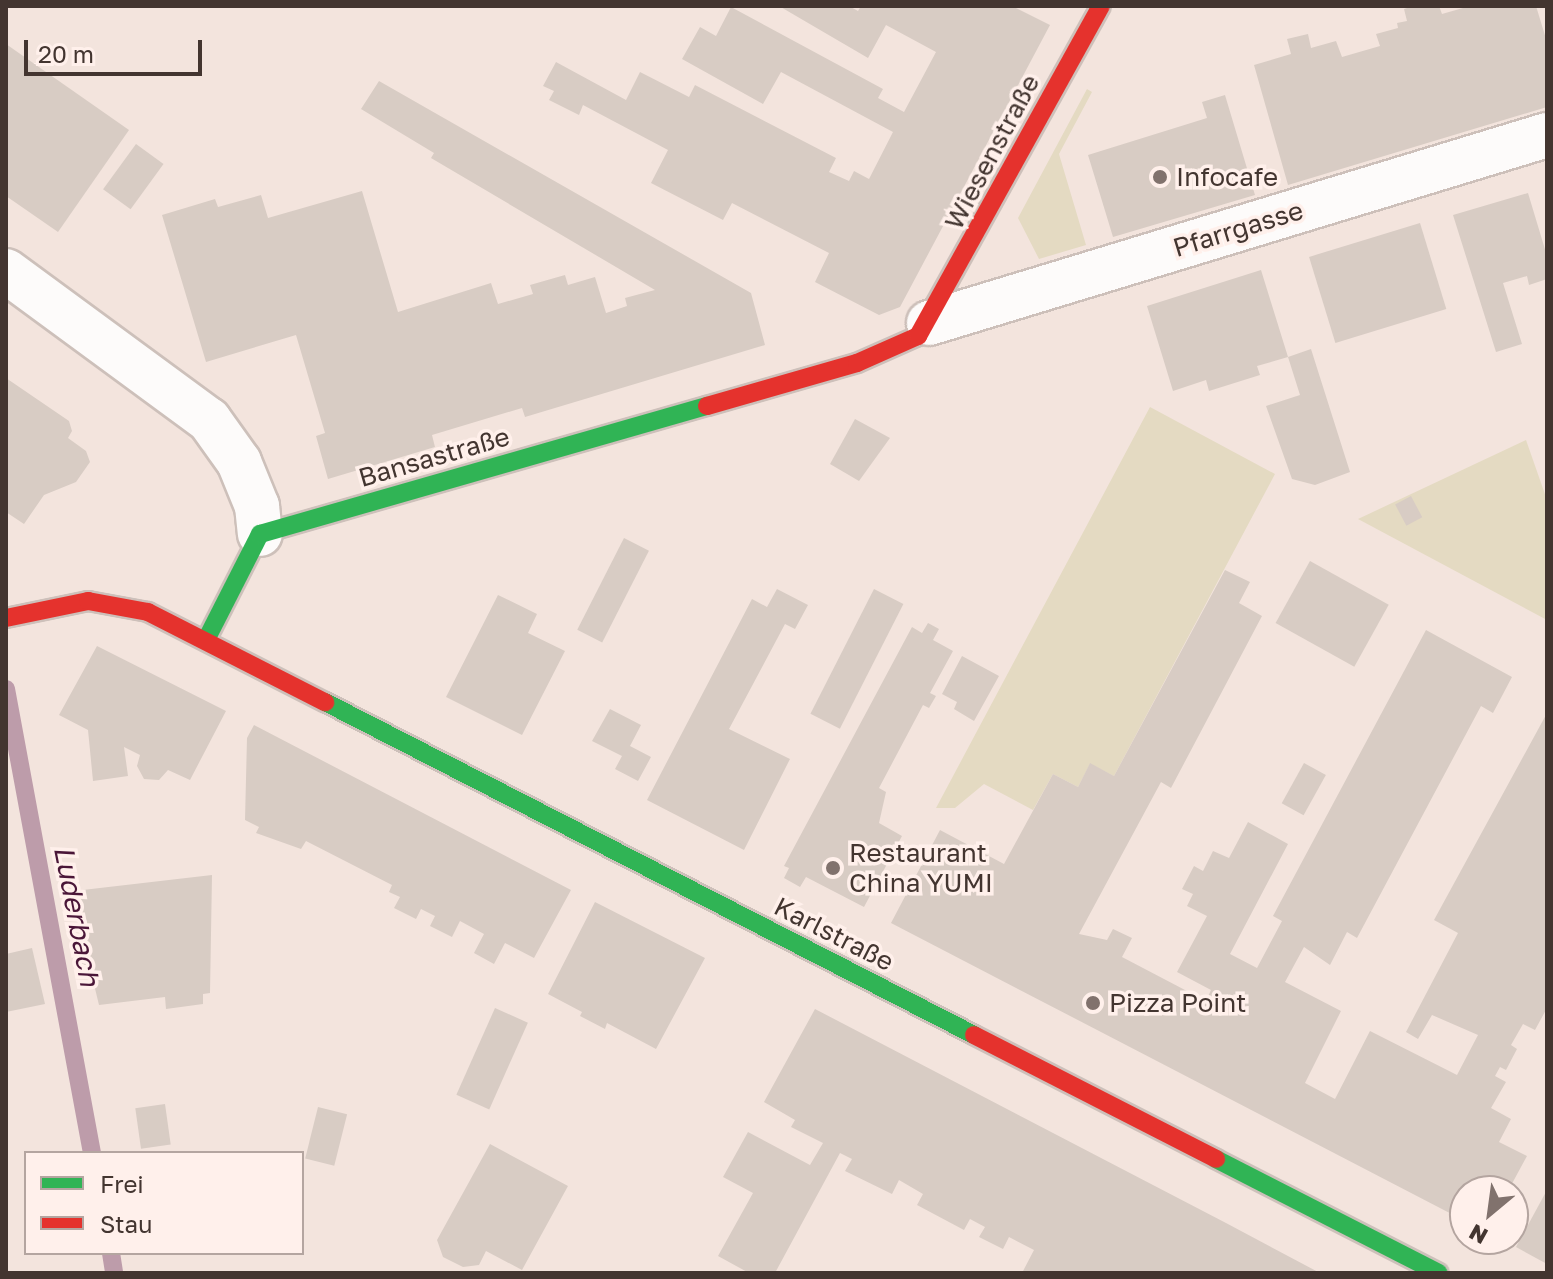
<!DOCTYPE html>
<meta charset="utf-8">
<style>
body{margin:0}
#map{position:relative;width:1553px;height:1279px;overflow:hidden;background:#f3e4dd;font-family:"Golos Text",sans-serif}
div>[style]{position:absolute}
.green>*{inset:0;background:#e4dac2}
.stream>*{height:18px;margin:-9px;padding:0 9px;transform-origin:9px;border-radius:9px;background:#bd9caa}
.building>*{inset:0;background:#d8ccc4;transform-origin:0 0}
.roads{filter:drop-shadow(2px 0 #cdc0ba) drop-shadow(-2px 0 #cdc0ba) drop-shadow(0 2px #cdc0ba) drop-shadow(0 -2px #cdc0ba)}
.street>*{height:44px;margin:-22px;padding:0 22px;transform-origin:22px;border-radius:22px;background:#fdfbfa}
.fast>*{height:18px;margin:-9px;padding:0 9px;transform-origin:9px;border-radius:9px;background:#30b455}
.jam>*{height:18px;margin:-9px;padding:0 9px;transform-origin:9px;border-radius:9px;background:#e5322d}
.dots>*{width:22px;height:22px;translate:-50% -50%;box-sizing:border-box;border:4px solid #fff0eb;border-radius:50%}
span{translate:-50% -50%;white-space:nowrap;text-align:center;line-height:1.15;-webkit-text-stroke:7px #fff0eb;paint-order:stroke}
.street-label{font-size:26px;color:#433530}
.poi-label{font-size:26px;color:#433530}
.left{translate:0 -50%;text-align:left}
.water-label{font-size:28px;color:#4a1638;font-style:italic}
.frame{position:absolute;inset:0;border:8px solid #433530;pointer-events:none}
.legend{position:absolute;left:24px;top:1151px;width:280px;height:104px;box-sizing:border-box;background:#fff0eb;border:2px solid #b4a5a0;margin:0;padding:10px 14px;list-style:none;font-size:24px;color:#433530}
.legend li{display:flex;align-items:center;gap:16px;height:40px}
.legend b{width:40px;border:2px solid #b4a5a0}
.north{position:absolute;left:1449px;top:1175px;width:80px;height:80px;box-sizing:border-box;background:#fff0eb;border:2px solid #b4a5a0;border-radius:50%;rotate:209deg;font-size:22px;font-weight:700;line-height:32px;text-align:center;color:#433530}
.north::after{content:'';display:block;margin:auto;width:28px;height:36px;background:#81726d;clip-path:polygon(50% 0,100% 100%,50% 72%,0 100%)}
.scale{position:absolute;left:24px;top:40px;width:178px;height:36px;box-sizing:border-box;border:4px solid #433530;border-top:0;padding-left:10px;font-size:24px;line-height:28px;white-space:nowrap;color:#433530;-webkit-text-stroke:6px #fff0eb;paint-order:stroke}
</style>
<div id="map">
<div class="green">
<div style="clip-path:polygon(1087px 89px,1092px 92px,1059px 154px,1086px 245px,1039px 259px,1018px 218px)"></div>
<div style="clip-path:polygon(1150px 407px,1275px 474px,1114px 776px,1090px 764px,1078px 787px,1053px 774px,1033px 810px,984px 784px,955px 808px,936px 808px)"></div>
<div style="clip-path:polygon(1526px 440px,1547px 500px,1547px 620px,1358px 519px)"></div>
</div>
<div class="stream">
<div style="left:6px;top:689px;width:472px;rotate:79.5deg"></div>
<div style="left:111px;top:1253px;width:20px;rotate:81deg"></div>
</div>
<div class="building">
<div style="clip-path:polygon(779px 6px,849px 6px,858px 11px,861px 6px,1012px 6px,1050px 25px,900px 307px,879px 315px,815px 282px,829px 253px,732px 203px,723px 220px,651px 183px,668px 150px,583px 105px,579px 115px,549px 100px,554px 91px,543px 86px,556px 62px,626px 100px,640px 72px,689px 97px,695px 85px,836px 158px,829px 172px,849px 181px,854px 171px,869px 179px,893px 132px,781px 72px,763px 104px,682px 59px,700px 27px,716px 36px,731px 7px,883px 89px,878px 98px,904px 112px,936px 52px,886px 25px,868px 58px)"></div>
<div style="clip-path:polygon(1413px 6px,1439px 6px,1442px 14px,1470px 6px,1536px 6px,1547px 42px,1547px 107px,1288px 185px,1254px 65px,1291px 54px,1287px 39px,1308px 34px,1311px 48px,1336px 41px,1342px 57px,1380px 46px,1376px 34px,1398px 28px,1397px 23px,1407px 21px,1404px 9px)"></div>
<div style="clip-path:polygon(6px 44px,129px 130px,58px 232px,6px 196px)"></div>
<div style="clip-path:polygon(379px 81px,751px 293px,765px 345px,525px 417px,522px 408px,432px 435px,435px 447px,328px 479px,316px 436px,325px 433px,296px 335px,206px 362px,162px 215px,215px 199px,218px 207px,261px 195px,268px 218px,362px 191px,398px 312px,491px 283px,498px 304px,533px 294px,530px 285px,565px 275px,568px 285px,595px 277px,606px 313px,627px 306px,625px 298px,655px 290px,431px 158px,434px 153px,361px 109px)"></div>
<div style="clip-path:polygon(1225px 95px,1255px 195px,1113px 237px,1088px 155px,1207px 118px,1202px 102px)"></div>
<div style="left:136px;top:144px;width:34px;height:56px;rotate:36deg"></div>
<div style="clip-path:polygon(1528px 193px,1547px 256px,1547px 279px,1529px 285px,1527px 276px,1503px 283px,1522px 344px,1496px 352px,1453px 215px)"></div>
<div style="left:1420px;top:223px;width:90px;height:116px;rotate:73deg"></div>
<div style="clip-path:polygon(1261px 270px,1288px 357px,1257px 366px,1260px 375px,1209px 391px,1206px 380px,1173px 391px,1147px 306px)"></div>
<div style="clip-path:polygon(1311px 349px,1350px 472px,1315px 485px,1292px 479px,1266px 406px,1300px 395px,1288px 357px)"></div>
<div style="clip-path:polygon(6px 378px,69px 421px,72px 431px,68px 438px,86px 451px,90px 462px,76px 482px,44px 495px,24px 524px,6px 512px)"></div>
<div style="clip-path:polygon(855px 419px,890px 438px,859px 481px,830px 464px)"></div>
<div style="left:1411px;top:496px;width:24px;height:18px;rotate:62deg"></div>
<div style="left:624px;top:538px;width:28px;height:103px;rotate:27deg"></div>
<div style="left:1310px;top:561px;width:90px;height:71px;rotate:29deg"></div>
<div style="clip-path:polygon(1225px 570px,1250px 582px,1239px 603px,1262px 616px,1171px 788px,1161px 782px,1079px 934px,1107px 940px,1113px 929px,1132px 938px,1122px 957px,1206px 1001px,1211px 990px,1177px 972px,1207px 916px,1187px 906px,1193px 894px,1182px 889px,1194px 866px,1203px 871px,1213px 851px,1229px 858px,1248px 822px,1288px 844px,1230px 954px,1257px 968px,1282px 921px,1273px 916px,1426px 630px,1512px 677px,1493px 713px,1481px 706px,1357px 938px,1347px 932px,1330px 965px,1304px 947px,1285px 982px,1341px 1011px,1305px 1083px,1335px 1099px,1370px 1031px,1457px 1075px,1478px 1035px,1432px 1015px,1418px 1039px,1406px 1032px,1458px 933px,1434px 920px,1547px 713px,1547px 1008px,1535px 1030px,1523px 1024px,1511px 1045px,1517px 1049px,1506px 1070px,1500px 1067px,1495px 1076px,1506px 1082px,1491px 1108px,1511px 1119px,1499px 1142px,1527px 1156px,1508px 1191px,1465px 1191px,1465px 1221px,891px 923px,940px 830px,1004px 864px,1053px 774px,1078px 787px,1090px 763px,1114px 776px)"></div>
<div style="clip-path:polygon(777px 589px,808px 605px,795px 629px,785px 624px,729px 729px,790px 759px,744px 850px,647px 800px,752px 599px,767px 607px)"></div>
<div style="left:874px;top:589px;width:33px;height:140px;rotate:27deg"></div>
<div style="clip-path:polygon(498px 595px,537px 614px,528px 633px,565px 651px,522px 735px,446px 697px)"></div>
<div style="clip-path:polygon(928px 623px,939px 629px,933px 640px,953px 651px,930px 693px,936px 696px,929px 708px,923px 705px,879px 788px,886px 792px,879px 823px,902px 836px,864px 907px,806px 877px,800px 887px,784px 878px,789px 868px,784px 866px,912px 627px,922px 633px)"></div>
<div style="clip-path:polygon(97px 646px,226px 711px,190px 780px,168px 770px,159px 780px,144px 779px,137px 766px,140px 755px,124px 747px,128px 776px,93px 781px,88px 730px,59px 715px)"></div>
<div style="clip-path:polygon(962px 656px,999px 676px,974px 721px,954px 709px,957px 702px,942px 694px)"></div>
<div style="clip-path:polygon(610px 709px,641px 725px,630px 746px,651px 757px,638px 781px,615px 769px,622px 756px,592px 741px)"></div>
<div style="clip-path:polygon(254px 725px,571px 890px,534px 958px,505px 943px,494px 964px,474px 953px,484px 934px,460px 921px,452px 937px,430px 926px,435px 916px,421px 909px,416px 919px,394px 908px,400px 897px,389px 892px,392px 885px,306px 841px,301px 849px,256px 833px,259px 827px,245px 820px,247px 738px)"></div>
<div style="left:1304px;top:763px;width:25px;height:46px;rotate:29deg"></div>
<div style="clip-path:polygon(212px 875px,210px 993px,203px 994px,203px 1004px,166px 1009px,165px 997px,99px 1005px,90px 968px,82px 969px,76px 935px,85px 934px,74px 891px)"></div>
<div style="clip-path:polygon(595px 902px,705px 958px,656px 1049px,607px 1023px,605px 1029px,580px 1016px,582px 1012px,548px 994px)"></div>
<div style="clip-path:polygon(32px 948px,45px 1004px,6px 1012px,6px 954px)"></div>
<div style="left:495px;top:1008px;width:36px;height:95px;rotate:24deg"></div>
<div style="clip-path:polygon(815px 1009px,1226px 1223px,1320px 1273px,1022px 1273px,1034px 1250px,1009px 1237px,1003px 1249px,979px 1237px,985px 1227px,970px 1219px,964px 1230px,917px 1205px,923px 1194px,899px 1180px,892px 1194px,845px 1171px,852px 1159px,840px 1153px,775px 1273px,749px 1273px,718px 1256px,753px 1193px,723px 1177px,748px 1132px,810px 1165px,823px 1143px,791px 1127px,795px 1120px,764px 1102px)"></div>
<div style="left:165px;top:1104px;width:41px;height:30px;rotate:82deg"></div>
<div style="left:318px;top:1107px;width:30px;height:53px;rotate:14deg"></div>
<div style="clip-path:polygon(490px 1144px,568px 1186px,522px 1270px,486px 1251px,479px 1265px,463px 1267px,443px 1257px,437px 1240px)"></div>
<div style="clip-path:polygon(1547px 1190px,1547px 1264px,1516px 1247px)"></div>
</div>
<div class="roads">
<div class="street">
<div style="left:6px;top:271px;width:252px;rotate:36.3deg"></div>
<div style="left:209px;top:420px;width:52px;rotate:54.5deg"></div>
<div style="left:239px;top:462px;width:48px;rotate:67.8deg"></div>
<div style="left:257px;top:506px;width:28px;rotate:84deg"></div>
<div style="left:929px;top:323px;width:646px;rotate:-16.92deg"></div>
</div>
<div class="fast">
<div style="left:207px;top:638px;width:117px;rotate:-63deg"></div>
<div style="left:260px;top:534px;width:465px;rotate:-16deg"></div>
<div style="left:325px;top:702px;width:729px;rotate:27.16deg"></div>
<div style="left:1216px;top:1159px;width:250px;rotate:27.1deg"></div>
</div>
<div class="jam">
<div style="left:707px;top:406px;width:156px;rotate:-16deg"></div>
<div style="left:857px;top:363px;width:67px;rotate:-23.9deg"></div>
<div style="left:918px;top:336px;width:377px;rotate:-61deg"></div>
<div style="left:6px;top:618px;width:84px;rotate:-11.7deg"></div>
<div style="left:88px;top:601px;width:61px;rotate:10.4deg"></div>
<div style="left:148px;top:612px;width:199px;rotate:27deg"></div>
<div style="left:974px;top:1035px;width:272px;rotate:27.1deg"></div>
</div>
</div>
<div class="dots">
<div style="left:1160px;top:177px;background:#81726d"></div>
<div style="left:833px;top:868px;background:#81726d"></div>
<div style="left:1093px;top:1003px;background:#81726d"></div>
</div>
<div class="street-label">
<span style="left:992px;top:152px;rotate:-62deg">Wiesenstraße</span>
<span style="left:1238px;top:229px;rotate:-17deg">Pfarrgasse</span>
<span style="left:434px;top:457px;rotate:-16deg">Bansastraße</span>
<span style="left:834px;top:934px;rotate:27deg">Karlstraße</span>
</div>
<div class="poi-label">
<span class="left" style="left:1176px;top:177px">Infocafe</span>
<span class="left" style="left:849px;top:868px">Restaurant<br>China YUMI</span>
<span class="left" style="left:1109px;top:1003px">Pizza Point</span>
</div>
<div class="water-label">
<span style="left:77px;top:916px;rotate:79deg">Luderbach</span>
</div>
<div class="frame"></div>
<ul class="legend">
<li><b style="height:10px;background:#30b455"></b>Frei</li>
<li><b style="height:10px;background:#e5322d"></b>Stau</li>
</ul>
<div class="north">N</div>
<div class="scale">20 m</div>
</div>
